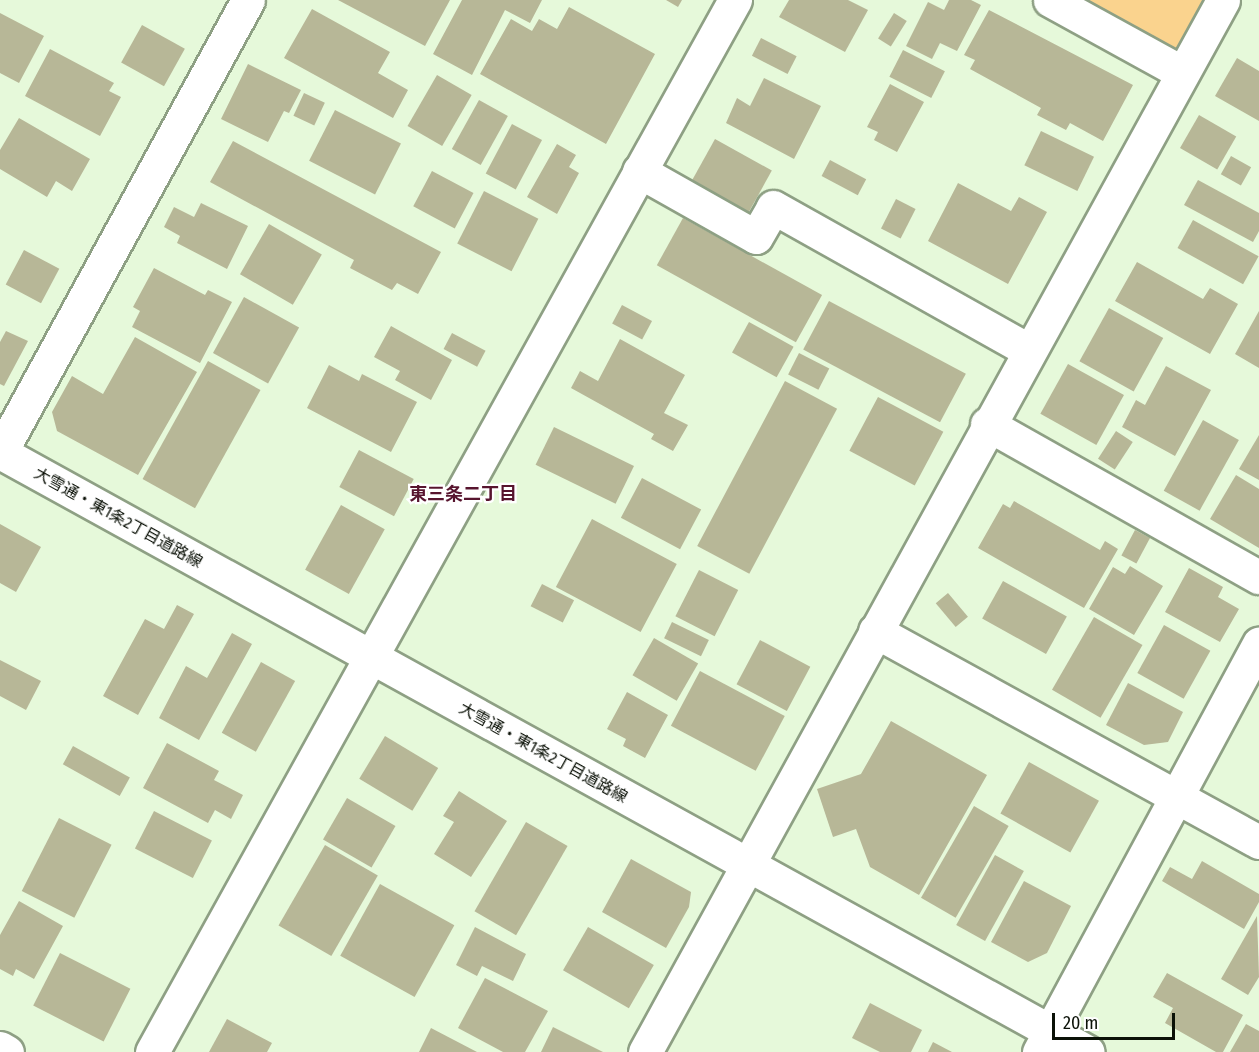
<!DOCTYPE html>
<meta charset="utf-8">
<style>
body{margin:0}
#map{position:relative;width:1259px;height:1052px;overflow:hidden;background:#e6f9da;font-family:"Fira Sans Condensed","Noto Sans JP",sans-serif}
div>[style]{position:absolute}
.green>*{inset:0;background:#fad38e}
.building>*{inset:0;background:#b7b797;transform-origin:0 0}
.roads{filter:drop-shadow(2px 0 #8ea084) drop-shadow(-2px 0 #8ea084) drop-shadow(0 2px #8ea084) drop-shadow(0 -2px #8ea084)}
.minor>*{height:33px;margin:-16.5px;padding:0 16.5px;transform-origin:16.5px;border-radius:16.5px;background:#fff}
span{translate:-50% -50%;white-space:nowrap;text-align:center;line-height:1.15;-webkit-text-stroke:4.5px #fff;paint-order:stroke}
.street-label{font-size:16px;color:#0b1107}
.neighbourhood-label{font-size:18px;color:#57142e;font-weight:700}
.scale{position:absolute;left:1052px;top:1013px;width:123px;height:27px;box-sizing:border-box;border:3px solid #0b1107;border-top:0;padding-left:8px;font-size:18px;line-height:21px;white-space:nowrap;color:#0b1107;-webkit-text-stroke:4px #fff;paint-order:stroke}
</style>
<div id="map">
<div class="green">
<div style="clip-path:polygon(1087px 0,1207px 0,1177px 52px)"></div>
</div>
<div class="building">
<div style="clip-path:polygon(338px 0,450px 0,425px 46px)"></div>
<div style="clip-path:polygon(462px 0,542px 0,530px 23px,505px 10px,472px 75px,433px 54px)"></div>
<div style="clip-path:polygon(666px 0,682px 0,678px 7px)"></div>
<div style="clip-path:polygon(789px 0,848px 0,868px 10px,845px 52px,779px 17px)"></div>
<div style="clip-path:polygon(949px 0,971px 0,981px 5px,957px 51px,940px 43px,932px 59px,906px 46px,928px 2px,944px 10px)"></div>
<div style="clip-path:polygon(569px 7px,655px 54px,606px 144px,480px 74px,511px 19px,532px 31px,539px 19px,557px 29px)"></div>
<div style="clip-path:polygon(312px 9px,390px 52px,378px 73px,408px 90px,393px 118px,284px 58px)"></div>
<div style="clip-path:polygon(989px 10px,1133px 85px,1103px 141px,1070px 123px,1066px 130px,1037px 115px,1041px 108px,970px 69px,975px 60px,964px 55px)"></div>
<div style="clip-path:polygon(0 13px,44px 36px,19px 83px,0 73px)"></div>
<div style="left:894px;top:13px;width:15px;height:30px;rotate:32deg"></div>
<div style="left:142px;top:25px;width:49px;height:43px;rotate:29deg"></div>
<div style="left:761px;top:38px;width:40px;height:20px;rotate:27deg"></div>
<div style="clip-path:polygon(50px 49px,114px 83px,109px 91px,121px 97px,100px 136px,25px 96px)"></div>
<div style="left:903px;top:50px;width:47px;height:30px;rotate:27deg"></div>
<div style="clip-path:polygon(1237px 58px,1259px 71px,1259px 121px,1215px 96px)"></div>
<div style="clip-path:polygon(248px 64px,301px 90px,289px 113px,284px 111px,268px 142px,221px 119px)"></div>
<div style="left:437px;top:75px;width:40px;height:59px;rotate:30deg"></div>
<div style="clip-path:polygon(764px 78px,821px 106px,794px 159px,726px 123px,737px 98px,750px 106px)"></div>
<div style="clip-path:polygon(890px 84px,924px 102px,897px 152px,874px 140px,878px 132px,867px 127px)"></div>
<div style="left:304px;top:93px;width:23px;height:25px;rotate:25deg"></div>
<div style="left:479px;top:100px;width:33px;height:56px;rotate:29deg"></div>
<div style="left:335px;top:110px;width:74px;height:57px;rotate:27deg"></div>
<div style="left:1199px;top:115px;width:43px;height:38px;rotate:30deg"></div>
<div style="clip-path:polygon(19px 118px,90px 159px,72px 191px,56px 181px,47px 197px,0 169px,0 150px)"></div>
<div style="left:512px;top:124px;width:34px;height:56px;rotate:28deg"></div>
<div style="left:1041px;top:131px;width:59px;height:38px;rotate:26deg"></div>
<div style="left:715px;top:139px;width:65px;height:51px;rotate:29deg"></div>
<div style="clip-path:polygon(233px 141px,441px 252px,418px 294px,397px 283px,392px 290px,350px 268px,354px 260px,210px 182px)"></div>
<div style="clip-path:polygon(557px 144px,576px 155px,569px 167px,579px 173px,557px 214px,527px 197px)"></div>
<div style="left:1231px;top:156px;width:23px;height:21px;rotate:29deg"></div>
<div style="left:830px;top:160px;width:41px;height:18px;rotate:28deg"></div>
<div style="left:432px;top:171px;width:47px;height:40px;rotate:28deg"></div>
<div style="clip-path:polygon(1198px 180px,1259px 213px,1259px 231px,1253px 242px,1184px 205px)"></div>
<div style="clip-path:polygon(958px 183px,1011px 211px,1019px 197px,1047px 212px,1008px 284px,928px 241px)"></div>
<div style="left:484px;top:191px;width:61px;height:59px;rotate:27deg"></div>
<div style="left:896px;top:199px;width:22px;height:33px;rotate:27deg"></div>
<div style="clip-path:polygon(201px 203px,248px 226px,227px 269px,177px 243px,180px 236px,164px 227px,174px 207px,194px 217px)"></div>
<div style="left:683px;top:218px;width:159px;height:54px;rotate:29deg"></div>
<div style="left:1193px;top:220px;width:75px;height:32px;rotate:29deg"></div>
<div style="left:269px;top:224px;width:61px;height:58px;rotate:30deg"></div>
<div style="left:24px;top:250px;width:40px;height:39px;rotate:28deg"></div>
<div style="clip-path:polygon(1137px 262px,1203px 299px,1210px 288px,1238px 304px,1210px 354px,1115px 301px)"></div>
<div style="clip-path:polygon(154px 268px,205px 295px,208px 290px,232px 302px,200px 363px,132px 327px,140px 311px,133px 307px)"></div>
<div style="left:244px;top:297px;width:63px;height:64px;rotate:29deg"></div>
<div style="left:829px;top:301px;width:155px;height:55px;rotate:28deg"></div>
<div style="left:622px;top:305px;width:34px;height:21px;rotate:28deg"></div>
<div style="left:1109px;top:308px;width:62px;height:61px;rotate:29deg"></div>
<div style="clip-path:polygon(1259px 311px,1259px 368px,1235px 354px)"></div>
<div style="left:749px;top:322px;width:51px;height:35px;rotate:29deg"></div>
<div style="clip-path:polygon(391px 326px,452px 360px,431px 400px,395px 380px,400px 371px,374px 357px)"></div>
<div style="clip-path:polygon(6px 331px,28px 341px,4px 386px,0 384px,0 342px)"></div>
<div style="left:452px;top:333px;width:38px;height:18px;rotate:28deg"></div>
<div style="clip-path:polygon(135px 337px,197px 372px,138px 475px,57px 431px,52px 412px,72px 376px,103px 394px)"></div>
<div style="clip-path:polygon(620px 339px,685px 375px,664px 413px,688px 425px,673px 451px,651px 439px,654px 434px,571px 388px,580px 371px,598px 381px)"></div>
<div style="left:799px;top:353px;width:34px;height:24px;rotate:27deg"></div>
<div style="left:208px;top:361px;width:60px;height:135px;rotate:29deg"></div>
<div style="left:1068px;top:364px;width:64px;height:57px;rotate:29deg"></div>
<div style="clip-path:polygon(329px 365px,359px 381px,362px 374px,417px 402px,391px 452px,307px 408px)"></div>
<div style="clip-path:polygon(1166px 366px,1211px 390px,1175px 456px,1122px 427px,1136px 400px,1145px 405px)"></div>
<div style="left:785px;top:381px;width:59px;height:187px;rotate:28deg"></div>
<div style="left:878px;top:397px;width:74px;height:61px;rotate:28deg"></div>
<div style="left:1203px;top:420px;width:41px;height:81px;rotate:29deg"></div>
<div style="left:554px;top:427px;width:89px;height:42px;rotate:26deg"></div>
<div style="left:1116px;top:431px;width:20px;height:33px;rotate:33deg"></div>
<div style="clip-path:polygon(1259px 435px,1259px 480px,1239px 469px)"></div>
<div style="left:359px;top:450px;width:62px;height:42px;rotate:28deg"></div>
<div style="clip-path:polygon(1236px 475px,1259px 489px,1259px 548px,1210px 519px)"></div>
<div style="left:642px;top:478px;width:67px;height:45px;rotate:28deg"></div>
<div style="clip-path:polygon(1014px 501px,1100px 550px,1105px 541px,1118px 549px,1084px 608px,978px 548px,1003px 504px,1010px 508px)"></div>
<div style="left:341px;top:505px;width:50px;height:74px;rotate:29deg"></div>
<div style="left:592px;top:519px;width:96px;height:77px;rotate:28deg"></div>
<div style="clip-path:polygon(0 524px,41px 547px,16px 592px,0 583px)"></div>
<div style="left:1135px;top:530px;width:17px;height:29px;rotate:28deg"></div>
<div style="clip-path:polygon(1130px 566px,1163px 586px,1134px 635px,1089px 609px,1113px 567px,1125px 574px)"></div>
<div style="clip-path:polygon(1189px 568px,1223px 587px,1218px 597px,1239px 609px,1220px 642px,1165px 612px)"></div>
<div style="left:699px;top:570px;width:44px;height:52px;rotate:27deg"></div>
<div style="left:1003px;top:581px;width:73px;height:43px;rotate:29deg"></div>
<div style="left:542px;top:584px;width:36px;height:25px;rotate:27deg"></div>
<div style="left:948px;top:593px;width:31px;height:16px;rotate:50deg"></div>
<div style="clip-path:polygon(177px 605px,194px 614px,138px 715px,103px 696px,145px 619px,164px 629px)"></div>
<div style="left:1094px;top:617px;width:56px;height:84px;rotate:30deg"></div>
<div style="left:672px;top:622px;width:41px;height:18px;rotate:26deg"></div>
<div style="left:1164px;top:625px;width:53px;height:55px;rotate:29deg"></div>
<div style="clip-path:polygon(232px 633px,252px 644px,199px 740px,159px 718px,186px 666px,207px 678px)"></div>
<div style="left:654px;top:638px;width:51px;height:43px;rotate:30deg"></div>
<div style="left:760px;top:640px;width:57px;height:50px;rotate:28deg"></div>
<div style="clip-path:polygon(0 660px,41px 681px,26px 710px,0 696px)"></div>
<div style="left:261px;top:662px;width:39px;height:81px;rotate:29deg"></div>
<div style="left:700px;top:671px;width:96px;height:62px;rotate:28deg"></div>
<div style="clip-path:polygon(1128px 683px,1183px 712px,1168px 742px,1144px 745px,1106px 725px)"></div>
<div style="clip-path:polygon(627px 692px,668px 715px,645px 758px,623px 746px,626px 739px,607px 729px)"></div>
<div style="clip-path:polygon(891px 721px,987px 775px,919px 895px,870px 867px,856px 829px,833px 837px,817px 789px,861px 774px)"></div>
<div style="left:385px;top:736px;width:62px;height:50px;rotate:31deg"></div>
<div style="clip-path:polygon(167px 743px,219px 771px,214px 780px,243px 795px,231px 819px,215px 810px,208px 823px,143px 788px)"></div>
<div style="left:73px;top:746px;width:65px;height:21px;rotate:29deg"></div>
<div style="left:1029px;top:762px;width:80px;height:59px;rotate:29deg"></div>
<div style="clip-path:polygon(459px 791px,507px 821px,471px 877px,434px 854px,454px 822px,443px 816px)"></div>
<div style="left:347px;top:798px;width:56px;height:48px;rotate:30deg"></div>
<div style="left:974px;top:806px;width:40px;height:106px;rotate:30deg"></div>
<div style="left:154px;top:811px;width:65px;height:42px;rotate:27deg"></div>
<div style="left:59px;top:818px;width:59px;height:82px;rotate:27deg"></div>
<div style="left:526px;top:822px;width:48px;height:103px;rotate:30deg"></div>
<div style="left:325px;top:845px;width:61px;height:93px;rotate:30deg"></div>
<div style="left:995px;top:855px;width:33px;height:80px;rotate:29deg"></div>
<div style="clip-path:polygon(631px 859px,691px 892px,689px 907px,666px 948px,602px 912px)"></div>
<div style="clip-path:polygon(1202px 861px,1259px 894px,1259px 902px,1244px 929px,1162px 881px,1170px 867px,1192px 879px)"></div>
<div style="clip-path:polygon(1024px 881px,1071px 906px,1047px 953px,1028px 962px,991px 942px)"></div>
<div style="left:380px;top:884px;width:85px;height:82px;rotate:29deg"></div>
<div style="clip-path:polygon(19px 901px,63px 926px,34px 979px,16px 969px,13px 976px,0 969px,0 935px)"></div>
<div style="clip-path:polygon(1257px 916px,1259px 977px,1248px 995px,1221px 979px)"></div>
<div style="clip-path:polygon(475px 927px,526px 954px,513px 981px,482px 966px,477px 976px,456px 965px)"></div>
<div style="left:588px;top:927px;width:76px;height:50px;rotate:30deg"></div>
<div style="left:60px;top:953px;width:79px;height:59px;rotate:27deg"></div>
<div style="clip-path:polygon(1167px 973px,1243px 1015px,1223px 1052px,1216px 1052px,1165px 1023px,1173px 1008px,1153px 997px)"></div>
<div style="clip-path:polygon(485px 978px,548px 1011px,525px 1052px,503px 1052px,458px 1028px)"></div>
<div style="clip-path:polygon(870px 1003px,922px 1030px,911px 1052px,880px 1052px,852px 1038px)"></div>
<div style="clip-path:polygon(227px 1019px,272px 1043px,267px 1052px,209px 1052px)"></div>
<div style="clip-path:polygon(1246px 1024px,1259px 1031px,1259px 1052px,1230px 1052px)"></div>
<div style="clip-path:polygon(553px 1027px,603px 1052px,541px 1052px)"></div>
<div style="clip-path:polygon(431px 1028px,477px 1052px,419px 1052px)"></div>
<div style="clip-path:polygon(933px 1042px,952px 1052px,928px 1052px)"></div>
</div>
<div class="roads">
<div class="minor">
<div style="left:1050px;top:0;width:149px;rotate:28.8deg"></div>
<div style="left:639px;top:171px;width:134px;rotate:29.4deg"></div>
<div style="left:756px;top:237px;width:34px;rotate:-60deg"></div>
<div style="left:773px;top:207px;width:292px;rotate:29.3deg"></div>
<div style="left:987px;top:424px;width:312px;rotate:29.4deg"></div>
<div style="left:0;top:452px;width:1242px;rotate:28.88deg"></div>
<div style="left:0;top:453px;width:516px;rotate:-61.3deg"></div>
<div style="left:875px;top:631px;width:438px;rotate:28.8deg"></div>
<div style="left:0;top:1048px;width:8px;rotate:30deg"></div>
<div style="left:152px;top:1052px;width:1203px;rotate:-61.01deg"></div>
<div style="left:645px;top:1052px;width:1200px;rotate:-61.21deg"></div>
<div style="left:1039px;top:1052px;width:464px;rotate:-61.7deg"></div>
</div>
</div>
<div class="street-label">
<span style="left:118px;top:518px;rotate:29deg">大雪通・東1条2丁目道路線</span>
<span style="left:543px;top:753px;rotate:29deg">大雪通・東1条2丁目道路線</span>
</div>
<div class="neighbourhood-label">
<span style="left:463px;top:494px">東三条二丁目</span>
</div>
<div class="scale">20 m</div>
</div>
